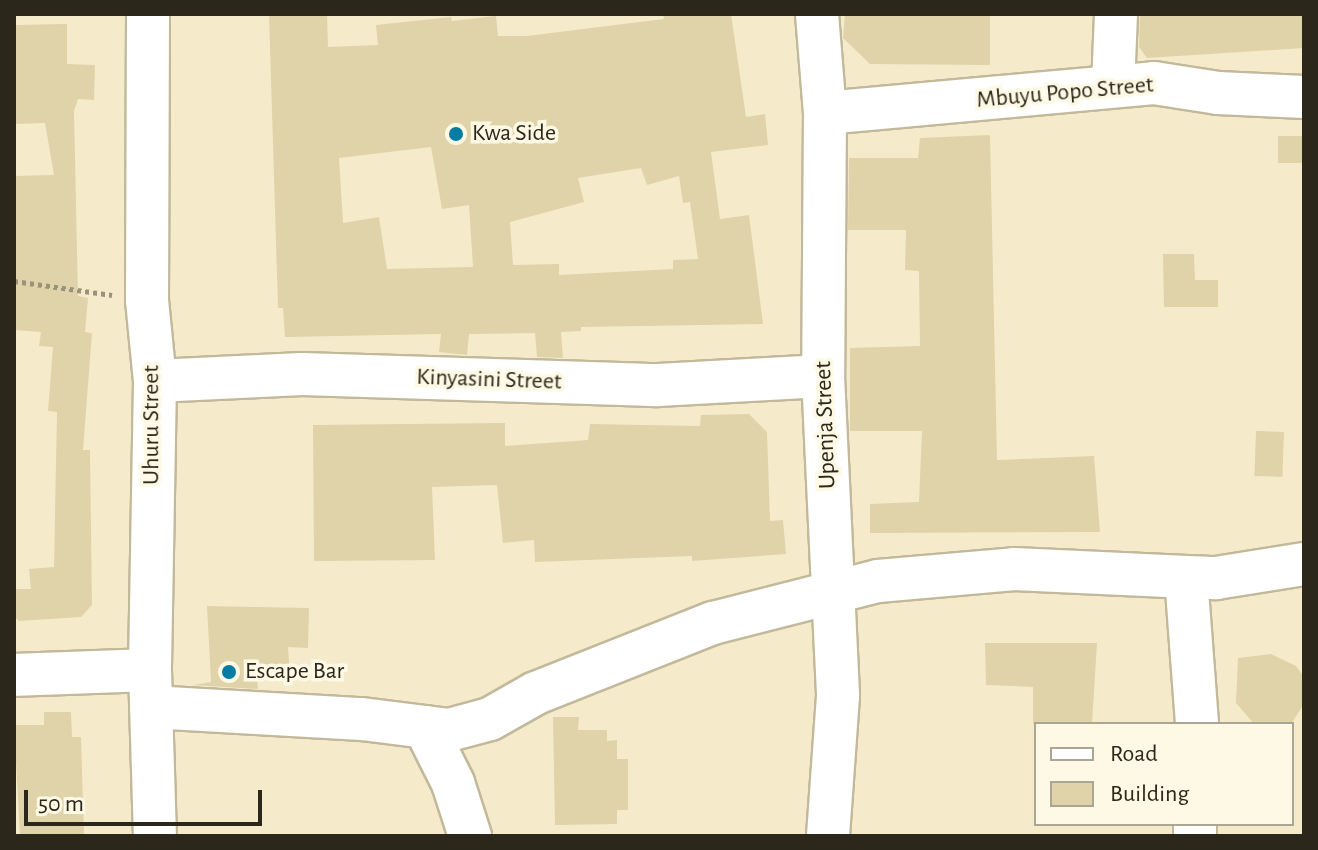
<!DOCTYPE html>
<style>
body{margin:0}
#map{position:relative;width:1318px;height:850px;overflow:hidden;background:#f5ebcb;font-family:"Alegreya Sans",sans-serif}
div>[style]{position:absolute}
.building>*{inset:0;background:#e0d3a9;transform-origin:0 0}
.path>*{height:5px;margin-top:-2.5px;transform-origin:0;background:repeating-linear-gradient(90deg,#9a937c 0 4px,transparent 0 8px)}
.roads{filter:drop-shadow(2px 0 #c2b99b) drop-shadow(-2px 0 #c2b99b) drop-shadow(0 2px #c2b99b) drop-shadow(0 -2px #c2b99b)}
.minor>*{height:42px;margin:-21px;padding:0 21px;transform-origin:21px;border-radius:21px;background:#fff}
.dots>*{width:22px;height:22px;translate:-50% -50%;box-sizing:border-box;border:4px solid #fef9e5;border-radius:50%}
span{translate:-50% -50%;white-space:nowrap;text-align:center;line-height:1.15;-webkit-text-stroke:7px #fef9e5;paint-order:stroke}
.street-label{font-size:24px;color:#2b271b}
.poi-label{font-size:24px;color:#2b271b}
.left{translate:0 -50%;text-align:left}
.frame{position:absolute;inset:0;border:16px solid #2b271b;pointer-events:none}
.legend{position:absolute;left:1034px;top:722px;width:260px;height:104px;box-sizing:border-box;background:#fef9e5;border:2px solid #aaa594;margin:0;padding:10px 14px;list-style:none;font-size:24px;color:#2b271b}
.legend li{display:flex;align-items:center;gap:16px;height:40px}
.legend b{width:40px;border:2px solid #aaa594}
.scale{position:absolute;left:24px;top:790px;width:238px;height:36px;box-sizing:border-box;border:4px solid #2b271b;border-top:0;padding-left:10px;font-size:24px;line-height:28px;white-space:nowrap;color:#2b271b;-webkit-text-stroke:6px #fef9e5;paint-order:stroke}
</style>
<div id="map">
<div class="building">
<div style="clip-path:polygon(evenodd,269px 14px,327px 14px,328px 47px,378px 45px,376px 25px,451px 17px,452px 21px,496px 16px,498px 36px,527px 36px,664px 19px,663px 14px,731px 14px,746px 117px,765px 114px,768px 145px,711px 152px,720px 219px,749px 215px,763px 324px,581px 327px,581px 331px,561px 332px,563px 358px,537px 357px,535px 333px,469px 334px,467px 355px,439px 352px,441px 334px,285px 337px,283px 308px,278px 308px,269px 14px,431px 147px,442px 209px,469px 205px,473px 267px,387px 269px,379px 217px,343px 223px,339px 158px,431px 147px,269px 14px,641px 168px,647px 185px,679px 176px,683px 203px,690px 202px,698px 259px,673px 260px,673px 269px,559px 275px,559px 264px,513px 265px,510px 222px,584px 202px,578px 178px,641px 168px)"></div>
<div style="clip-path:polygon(845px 14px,990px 14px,990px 65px,870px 64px,843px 38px)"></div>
<div style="clip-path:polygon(1140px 14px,1304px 14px,1304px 48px,1147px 58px,1139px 47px)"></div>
<div style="clip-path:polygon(67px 24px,67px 64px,95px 65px,94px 100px,78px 99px,74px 111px,78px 296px,88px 298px,85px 332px,92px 333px,83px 450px,90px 450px,92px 605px,81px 617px,19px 621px,14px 616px,14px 589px,31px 589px,29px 569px,54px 567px,57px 412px,48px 411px,53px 347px,39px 346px,41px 332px,14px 330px,14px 176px,54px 175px,45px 123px,14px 124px,14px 25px)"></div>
<div style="clip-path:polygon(990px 135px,997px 460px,1094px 456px,1100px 532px,870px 533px,870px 504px,919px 502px,922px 431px,850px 431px,850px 348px,920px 346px,919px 275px,919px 271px,905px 270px,906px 230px,848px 230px,849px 158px,918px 158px,920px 138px)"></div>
<div style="left:1304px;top:136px;width:27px;height:26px;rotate:90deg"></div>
<div style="clip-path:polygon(1163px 254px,1194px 254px,1195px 280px,1218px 280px,1218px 307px,1164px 307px)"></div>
<div style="clip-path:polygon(749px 414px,767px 432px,770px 521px,783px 520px,786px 554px,692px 561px,692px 556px,535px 562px,534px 540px,503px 543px,497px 485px,432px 487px,435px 560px,314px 561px,313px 425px,505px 423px,505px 446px,588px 440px,590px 424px,700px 426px,701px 415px)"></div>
<div style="left:1256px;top:431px;width:28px;height:45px;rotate:2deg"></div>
<div style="clip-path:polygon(207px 606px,309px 608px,308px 648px,288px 647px,290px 677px,257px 678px,258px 689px,193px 685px,211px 682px)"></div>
<div style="clip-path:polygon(985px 643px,1097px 643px,1092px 724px,1033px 724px,1033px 687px,986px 685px)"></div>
<div style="clip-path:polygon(1271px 654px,1296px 666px,1304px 677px,1304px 704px,1291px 724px,1254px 724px,1236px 703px,1238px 658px)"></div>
<div style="clip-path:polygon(44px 712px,71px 712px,72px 737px,81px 737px,84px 836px,20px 836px,14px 725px,44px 725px)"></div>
<div style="clip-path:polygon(553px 717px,579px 717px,578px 730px,607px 730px,607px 741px,617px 740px,617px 759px,628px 759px,628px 810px,617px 810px,617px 824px,555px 825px)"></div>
</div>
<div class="path">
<div style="left:14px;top:281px;width:99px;rotate:8.1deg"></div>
</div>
<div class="roads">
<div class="minor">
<div style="left:148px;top:14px;width:286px;rotate:90.2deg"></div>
<div style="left:147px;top:300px;width:81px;rotate:84.4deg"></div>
<div style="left:155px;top:381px;width:289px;rotate:91deg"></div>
<div style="left:150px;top:670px;width:166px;rotate:88.3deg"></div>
<div style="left:817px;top:14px;width:99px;rotate:85.4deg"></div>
<div style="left:825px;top:113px;width:263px;rotate:90.4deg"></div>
<div style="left:823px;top:376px;width:320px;rotate:87.3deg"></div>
<div style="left:838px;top:696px;width:140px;rotate:94.1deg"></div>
<div style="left:1113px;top:86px;width:72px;rotate:-87.6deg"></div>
<div style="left:825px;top:113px;width:330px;rotate:-5.2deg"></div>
<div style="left:1154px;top:83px;width:65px;rotate:8.9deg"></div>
<div style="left:1218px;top:93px;width:86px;rotate:2.7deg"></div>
<div style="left:155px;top:381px;width:147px;rotate:-2.7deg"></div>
<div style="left:302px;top:374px;width:356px;rotate:1.8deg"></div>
<div style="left:658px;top:385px;width:165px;rotate:-3.1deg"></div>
<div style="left:1186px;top:577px;width:147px;rotate:85.7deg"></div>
<div style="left:14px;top:675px;width:136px;rotate:-2.1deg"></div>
<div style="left:151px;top:707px;width:211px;rotate:3.3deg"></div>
<div style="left:362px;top:719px;width:88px;rotate:7.2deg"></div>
<div style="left:449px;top:730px;width:42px;rotate:-15deg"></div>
<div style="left:490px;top:719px;width:53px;rotate:-29.5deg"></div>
<div style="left:536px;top:693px;width:190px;rotate:-21.6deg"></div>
<div style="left:713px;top:623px;width:170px;rotate:-14.3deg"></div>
<div style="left:878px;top:581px;width:137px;rotate:-5deg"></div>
<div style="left:1014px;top:569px;width:202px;rotate:2.6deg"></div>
<div style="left:1216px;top:578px;width:89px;rotate:-9deg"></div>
<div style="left:425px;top:727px;width:63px;rotate:63.4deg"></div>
<div style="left:453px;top:783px;width:56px;rotate:72.2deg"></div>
<div style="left:1195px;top:836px;width:12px;rotate:-90deg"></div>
</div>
</div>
<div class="dots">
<div style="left:456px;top:134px;background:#047ca3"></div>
<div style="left:229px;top:672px;background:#047ca3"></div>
</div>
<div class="street-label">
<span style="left:1065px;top:93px;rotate:-5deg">Mbuyu Popo Street</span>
<span style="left:489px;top:380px;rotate:2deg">Kinyasini Street</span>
<span style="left:152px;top:425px;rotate:-90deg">Uhuru Street</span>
<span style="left:826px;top:425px;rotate:-92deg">Upenja Street</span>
</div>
<div class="poi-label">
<span class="left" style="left:472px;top:134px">Kwa Side</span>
<span class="left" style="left:245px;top:672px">Escape Bar</span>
</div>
<div class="frame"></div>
<ul class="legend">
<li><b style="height:10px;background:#fff"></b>Road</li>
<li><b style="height:22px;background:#e0d3a9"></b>Building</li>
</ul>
<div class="scale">50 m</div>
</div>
